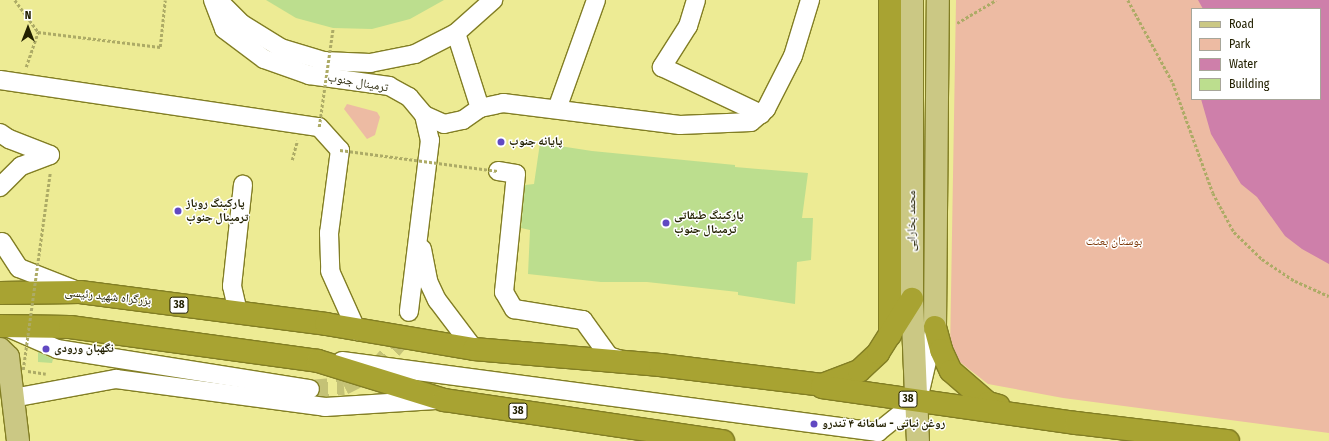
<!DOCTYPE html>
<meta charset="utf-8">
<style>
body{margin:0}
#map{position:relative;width:1329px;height:441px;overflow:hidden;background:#edeb94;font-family:"Fira Sans Condensed","Noto Naskh Arabic",sans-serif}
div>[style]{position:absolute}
.green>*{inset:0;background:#edbba3}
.water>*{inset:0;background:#ce7faa}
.building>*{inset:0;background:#bcde8e}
.minor-tunnel>*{height:18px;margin-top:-9px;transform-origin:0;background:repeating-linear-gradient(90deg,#c4c276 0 18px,transparent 0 27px)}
.path>*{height:2.5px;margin-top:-1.25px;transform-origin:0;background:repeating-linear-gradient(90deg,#adab66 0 3px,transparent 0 5px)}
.roads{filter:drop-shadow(1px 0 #827e24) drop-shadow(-1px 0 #827e24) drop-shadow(0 1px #827e24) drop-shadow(0 -1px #827e24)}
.minor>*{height:18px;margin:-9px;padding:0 9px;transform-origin:9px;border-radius:9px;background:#fff}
.major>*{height:22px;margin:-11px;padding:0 11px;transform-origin:11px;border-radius:11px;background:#cbc884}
.highway>*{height:22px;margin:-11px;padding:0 11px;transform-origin:11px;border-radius:11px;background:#a8a332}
.path-bridge>*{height:2.5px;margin-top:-1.25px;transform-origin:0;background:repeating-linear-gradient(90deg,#adab66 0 3px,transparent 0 5px)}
.dots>*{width:11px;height:11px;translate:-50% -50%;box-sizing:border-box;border:2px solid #fff;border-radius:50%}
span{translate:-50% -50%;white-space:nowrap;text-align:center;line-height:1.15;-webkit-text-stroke:3px #fff;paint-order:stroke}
.shield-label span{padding:1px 3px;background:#fff;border:1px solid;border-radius:3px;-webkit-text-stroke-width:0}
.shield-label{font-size:11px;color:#222000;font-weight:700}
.street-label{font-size:12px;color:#222000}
.poi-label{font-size:12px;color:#222000;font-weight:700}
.left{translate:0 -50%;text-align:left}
.park-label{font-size:12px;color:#793201}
.legend{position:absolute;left:1191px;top:8px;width:130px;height:92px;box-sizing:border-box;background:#fff;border:1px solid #a7a699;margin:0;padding:5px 7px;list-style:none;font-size:12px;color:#222000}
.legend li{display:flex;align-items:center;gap:8px;height:20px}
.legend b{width:20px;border:1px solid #a7a699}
.north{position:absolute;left:8px;top:8px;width:40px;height:40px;-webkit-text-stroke:3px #fff;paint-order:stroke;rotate:0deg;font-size:11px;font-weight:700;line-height:16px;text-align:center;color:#222000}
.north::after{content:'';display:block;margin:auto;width:14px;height:18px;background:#222000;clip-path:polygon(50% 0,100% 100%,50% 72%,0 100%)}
</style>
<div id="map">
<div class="green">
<div style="clip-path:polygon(evenodd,956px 0,1329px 0,1329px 433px,1063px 398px,988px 384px,956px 359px,950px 352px,956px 0,1192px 9px,1320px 9px,1320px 99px,1192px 99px,1192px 9px)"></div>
<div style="clip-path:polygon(347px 104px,377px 112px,380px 117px,375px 135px,367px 139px,344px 109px)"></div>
</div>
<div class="water">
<div style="clip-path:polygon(1198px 0,1329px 0,1329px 264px,1302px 249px,1285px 236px,1257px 197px,1241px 184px,1211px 134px,1201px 99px,1320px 99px,1320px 9px,1203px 9px)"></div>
</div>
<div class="building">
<div style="clip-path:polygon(266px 0,444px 0,410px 19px,372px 29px,333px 28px,296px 18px)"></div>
<div style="clip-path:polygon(540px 143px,592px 151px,735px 165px,735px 167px,808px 173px,802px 218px,813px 218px,811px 260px,797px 262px,795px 304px,738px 295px,738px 292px,647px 282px,601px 282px,528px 274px,530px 230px,521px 228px,525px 185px,534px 184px)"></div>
<div style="clip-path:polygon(38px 352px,53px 359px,52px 363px,38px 362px)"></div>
</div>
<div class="minor-tunnel">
<div style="left:310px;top:389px;width:34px;rotate:-5deg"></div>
<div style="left:344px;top:386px;width:35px;rotate:-27deg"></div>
<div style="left:375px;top:370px;width:35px;rotate:-49deg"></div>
<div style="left:398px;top:344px;width:34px;rotate:-71deg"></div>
</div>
<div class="path">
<div style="left:15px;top:0;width:39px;rotate:54deg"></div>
<div style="left:38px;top:32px;width:123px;rotate:7deg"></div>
<div style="left:160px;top:47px;width:47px;rotate:-83.9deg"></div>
<div style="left:1128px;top:0;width:94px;rotate:61.5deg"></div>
<div style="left:1173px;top:83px;width:117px;rotate:70deg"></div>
<div style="left:1213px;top:193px;width:44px;rotate:61.7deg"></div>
<div style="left:1234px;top:232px;width:39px;rotate:44deg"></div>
<div style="left:1262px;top:259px;width:40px;rotate:34deg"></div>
<div style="left:1295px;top:281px;width:37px;rotate:24deg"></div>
<div style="left:957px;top:23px;width:45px;rotate:-30.5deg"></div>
<div style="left:26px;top:67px;width:37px;rotate:-71deg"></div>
<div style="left:292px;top:160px;width:20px;rotate:-75deg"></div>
<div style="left:28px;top:371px;width:18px;rotate:9deg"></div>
</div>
<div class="roads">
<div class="minor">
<div style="left:213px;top:0;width:31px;rotate:69deg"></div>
<div style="left:224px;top:29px;width:50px;rotate:36.9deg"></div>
<div style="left:264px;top:59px;width:48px;rotate:19.6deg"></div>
<div style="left:309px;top:75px;width:81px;rotate:7.8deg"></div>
<div style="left:389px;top:86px;width:23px;rotate:29deg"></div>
<div style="left:409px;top:97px;width:23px;rotate:50deg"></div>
<div style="left:424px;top:115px;width:26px;rotate:77deg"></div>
<div style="left:430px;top:140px;width:173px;rotate:97deg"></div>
<div style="left:218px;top:0;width:34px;rotate:45deg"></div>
<div style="left:242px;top:24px;width:46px;rotate:31.6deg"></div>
<div style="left:281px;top:48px;width:45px;rotate:16.8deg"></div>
<div style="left:324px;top:61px;width:46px;rotate:2.5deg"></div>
<div style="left:370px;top:63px;width:46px;rotate:-11.3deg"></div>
<div style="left:415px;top:54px;width:46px;rotate:-27.1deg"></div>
<div style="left:456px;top:33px;width:50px;rotate:-41.7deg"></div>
<div style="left:696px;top:0;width:27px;rotate:107deg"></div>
<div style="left:688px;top:26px;width:49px;rotate:122.4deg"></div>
<div style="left:662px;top:67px;width:110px;rotate:25.4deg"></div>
<div style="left:456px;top:33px;width:79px;rotate:72.3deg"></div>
<div style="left:0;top:80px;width:322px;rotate:8.4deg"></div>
<div style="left:319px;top:127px;width:31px;rotate:48deg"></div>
<div style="left:340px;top:150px;width:84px;rotate:97.5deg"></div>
<div style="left:329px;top:233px;width:38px;rotate:88deg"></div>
<div style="left:330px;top:271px;width:66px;rotate:65.8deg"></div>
<div style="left:557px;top:109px;width:116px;rotate:-70.3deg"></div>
<div style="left:424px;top:115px;width:22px;rotate:24deg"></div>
<div style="left:444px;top:124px;width:19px;rotate:-12deg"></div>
<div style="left:463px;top:120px;width:21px;rotate:-35deg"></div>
<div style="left:480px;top:108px;width:24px;rotate:-12deg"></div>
<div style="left:503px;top:103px;width:178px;rotate:7.1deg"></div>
<div style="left:680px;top:125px;width:71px;rotate:-2.4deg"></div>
<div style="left:751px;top:122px;width:20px;rotate:-41deg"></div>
<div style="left:766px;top:109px;width:59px;rotate:-63deg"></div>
<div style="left:793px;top:56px;width:59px;rotate:-73.1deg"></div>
<div style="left:0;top:133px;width:11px;rotate:34deg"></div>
<div style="left:9px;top:139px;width:44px;rotate:21.3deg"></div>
<div style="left:50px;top:155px;width:31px;rotate:159deg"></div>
<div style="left:21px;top:166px;width:30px;rotate:135deg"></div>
<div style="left:498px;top:171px;width:18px;rotate:9deg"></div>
<div style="left:516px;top:174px;width:119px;rotate:95.8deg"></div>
<div style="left:504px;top:292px;width:20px;rotate:60deg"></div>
<div style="left:514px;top:309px;width:70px;rotate:9.1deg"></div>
<div style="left:583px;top:320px;width:44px;rotate:54.2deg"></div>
<div style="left:609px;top:356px;width:16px;rotate:18deg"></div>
<div style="left:2px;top:242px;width:31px;rotate:57deg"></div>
<div style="left:19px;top:268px;width:58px;rotate:21.3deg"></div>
<div style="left:422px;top:249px;width:33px;rotate:79deg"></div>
<div style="left:428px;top:281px;width:21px;rotate:65deg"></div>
<div style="left:437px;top:300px;width:61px;rotate:52.9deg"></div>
<div style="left:238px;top:312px;width:27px;rotate:-103deg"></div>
<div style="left:232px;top:286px;width:102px;rotate:-83.8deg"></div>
<div style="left:9px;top:328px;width:52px;rotate:23.6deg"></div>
<div style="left:57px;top:349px;width:256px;rotate:9deg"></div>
<div style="left:342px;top:361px;width:541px;rotate:7.55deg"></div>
<div style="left:878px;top:432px;width:51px;rotate:-38.7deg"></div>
<div style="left:918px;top:400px;width:75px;rotate:-76.9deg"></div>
<div style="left:13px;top:398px;width:105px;rotate:-10.5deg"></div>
<div style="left:116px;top:379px;width:211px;rotate:7.6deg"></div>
<div style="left:325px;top:407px;width:111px;rotate:-3.6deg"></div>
</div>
<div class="major">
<div style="left:912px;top:0;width:299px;rotate:90deg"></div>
<div style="left:912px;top:299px;width:142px;rotate:87.6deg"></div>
<div style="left:935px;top:327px;width:327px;rotate:-89.5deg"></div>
<div style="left:0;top:349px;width:11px;rotate:45deg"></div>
<div style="left:8px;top:357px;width:85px;rotate:83.2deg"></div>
</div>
<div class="highway">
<div style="left:890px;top:0;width:335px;rotate:90deg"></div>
<div style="left:0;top:293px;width:80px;rotate:-0.7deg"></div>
<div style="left:80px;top:292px;width:248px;rotate:7.4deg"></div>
<div style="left:326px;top:324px;width:150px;rotate:9.6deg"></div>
<div style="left:474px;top:349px;width:187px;rotate:4.9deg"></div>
<div style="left:660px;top:365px;width:163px;rotate:7deg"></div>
<div style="left:822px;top:385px;width:40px;rotate:-21deg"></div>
<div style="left:859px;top:371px;width:26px;rotate:-43deg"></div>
<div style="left:878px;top:353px;width:64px;rotate:-57.8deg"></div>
<div style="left:0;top:326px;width:70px;rotate:0.8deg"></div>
<div style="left:70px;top:327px;width:250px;rotate:7.8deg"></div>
<div style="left:318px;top:361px;width:132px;rotate:17.2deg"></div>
<div style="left:444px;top:400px;width:282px;rotate:8.4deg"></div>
<div style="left:935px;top:327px;width:24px;rotate:75deg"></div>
<div style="left:941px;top:350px;width:23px;rotate:65deg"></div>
<div style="left:951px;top:371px;width:49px;rotate:40.9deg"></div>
<div style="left:988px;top:403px;width:11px;rotate:15deg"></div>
<div style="left:822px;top:387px;width:257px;rotate:8.1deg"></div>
<div style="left:1076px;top:423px;width:153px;rotate:6.8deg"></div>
</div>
</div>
<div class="path-bridge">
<div style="left:319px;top:127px;width:100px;rotate:-82deg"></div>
<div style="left:340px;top:150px;width:159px;rotate:7.6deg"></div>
<div style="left:23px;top:370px;width:199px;rotate:-82.2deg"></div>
</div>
<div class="dots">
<div style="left:501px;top:142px;background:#6149c2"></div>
<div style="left:178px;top:211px;background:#6149c2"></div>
<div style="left:666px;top:223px;background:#6149c2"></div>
<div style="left:46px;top:349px;background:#6149c2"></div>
<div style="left:814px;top:424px;background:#6149c2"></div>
</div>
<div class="shield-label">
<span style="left:179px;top:305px">38</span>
<span style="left:908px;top:399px">38</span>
<span style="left:518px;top:411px">38</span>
</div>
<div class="street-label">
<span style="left:358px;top:83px;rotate:10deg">ترمینال جنوب</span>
<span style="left:912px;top:221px;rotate:-90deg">محمد بخارایی</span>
<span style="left:108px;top:297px;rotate:6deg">بزرگراه شهید رئیسی</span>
</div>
<div class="poi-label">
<span class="left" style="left:509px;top:142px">پایانه جنوب</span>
<span class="left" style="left:186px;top:211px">پارکینگ روباز<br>ترمینال جنوب</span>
<span class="left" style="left:674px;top:223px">پارکینگ طبقاتی<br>ترمینال جنوب</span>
<span class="left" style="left:54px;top:349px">نگهبان ورودی</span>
<span class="left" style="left:822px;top:424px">روغن نباتی - سامانه ۴ تندرو</span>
</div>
<div class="park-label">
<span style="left:1114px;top:242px">بوستان بعثت</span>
</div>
<ul class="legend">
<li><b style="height:5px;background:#cbc884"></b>Road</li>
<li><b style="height:11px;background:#edbba3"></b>Park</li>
<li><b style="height:11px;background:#ce7faa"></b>Water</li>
<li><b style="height:11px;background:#bcde8e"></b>Building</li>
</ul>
<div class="north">N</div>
</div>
